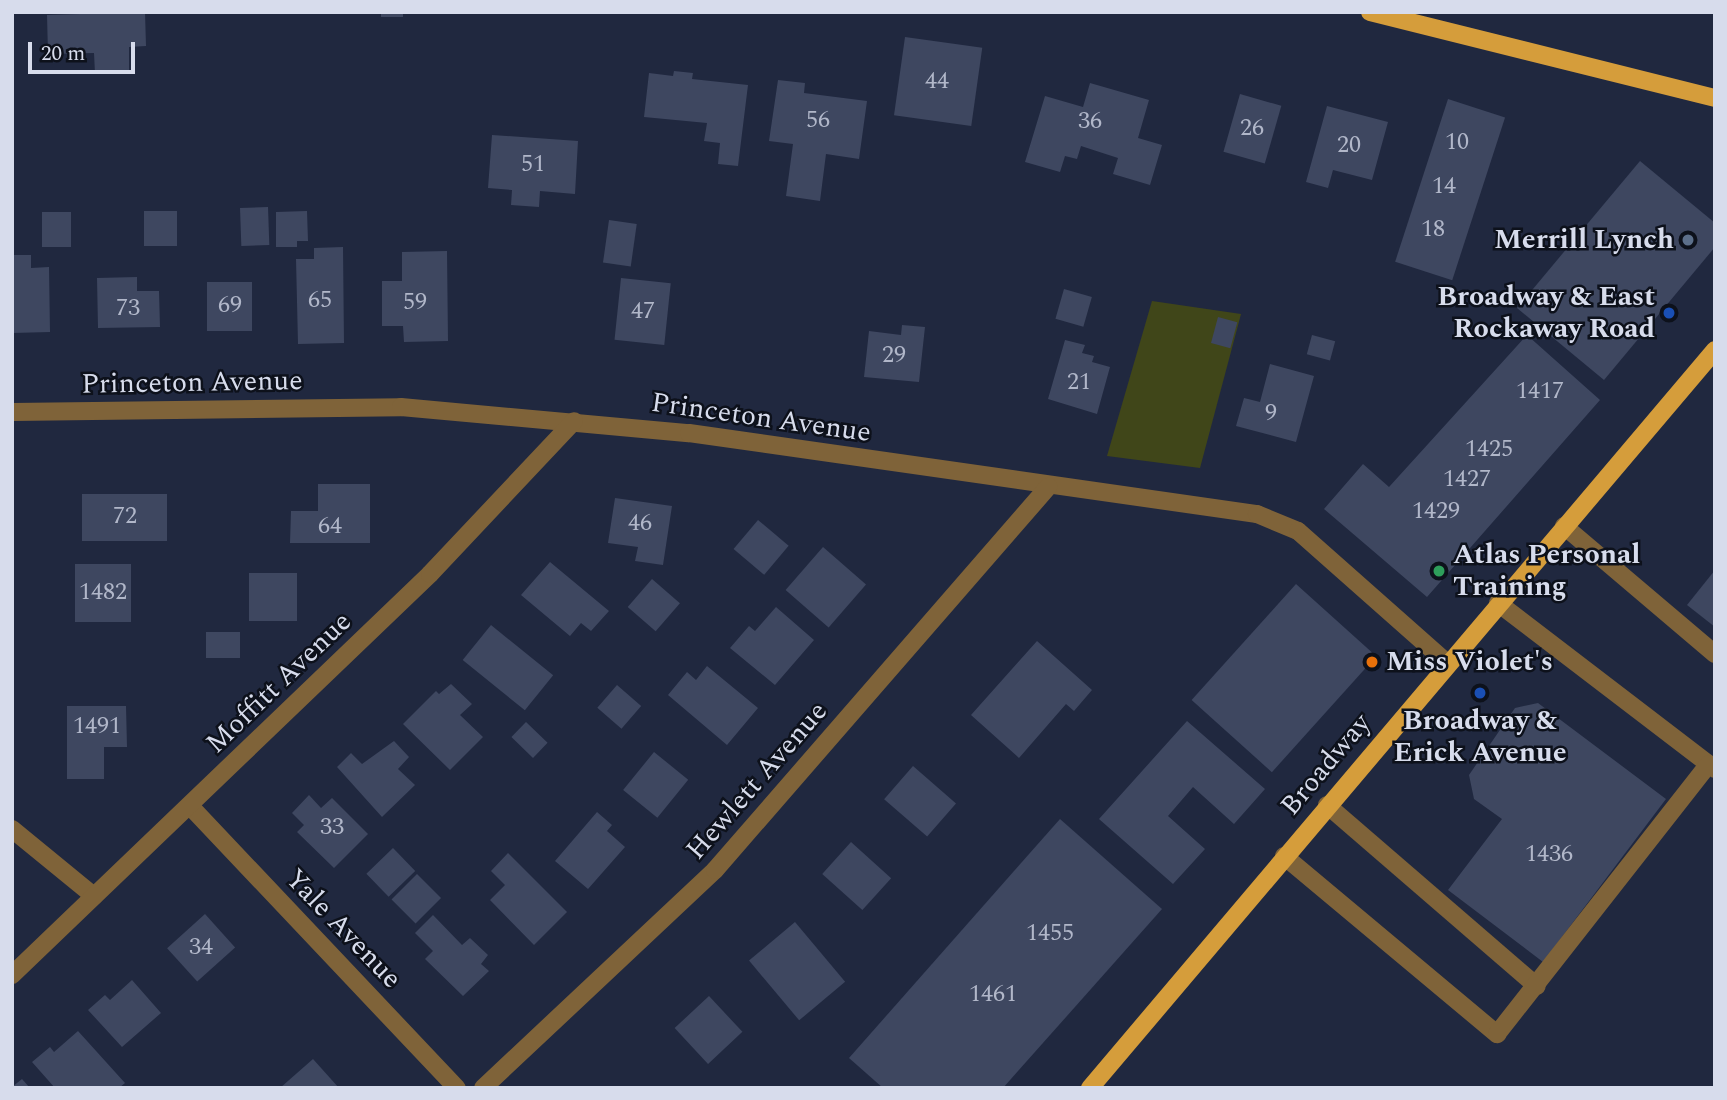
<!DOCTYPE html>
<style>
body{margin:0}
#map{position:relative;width:1727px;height:1100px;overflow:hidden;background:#20283f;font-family:Spectral,serif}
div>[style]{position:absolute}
.green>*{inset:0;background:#404619}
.building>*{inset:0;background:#3e4760;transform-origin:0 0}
.minor>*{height:18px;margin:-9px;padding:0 9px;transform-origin:9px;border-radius:9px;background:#7f6339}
.major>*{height:18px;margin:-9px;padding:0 9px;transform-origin:9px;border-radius:9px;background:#d59d3b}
.dots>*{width:19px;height:19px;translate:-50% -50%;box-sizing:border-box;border:4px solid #0d111b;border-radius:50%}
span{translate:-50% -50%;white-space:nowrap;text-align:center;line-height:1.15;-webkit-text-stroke:5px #0d111b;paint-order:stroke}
.number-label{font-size:24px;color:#b1b7c9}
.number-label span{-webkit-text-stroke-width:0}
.poi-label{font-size:28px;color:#d7dcec;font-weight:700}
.right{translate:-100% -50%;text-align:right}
.left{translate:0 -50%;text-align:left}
.street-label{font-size:28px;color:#d7dcec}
.frame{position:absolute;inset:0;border:14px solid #d7dcec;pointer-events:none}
.scale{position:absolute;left:28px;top:42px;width:107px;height:32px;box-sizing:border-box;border:4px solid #d7dcec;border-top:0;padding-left:9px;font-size:21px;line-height:24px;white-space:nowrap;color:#d7dcec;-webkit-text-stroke:5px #0d111b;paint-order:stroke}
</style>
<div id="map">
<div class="green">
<div style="clip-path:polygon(1152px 301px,1241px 314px,1200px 468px,1107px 456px)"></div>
</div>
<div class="building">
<div style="clip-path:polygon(145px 12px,146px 46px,129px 47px,129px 73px,95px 74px,94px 53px,48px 54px,47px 15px)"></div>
<div style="left:381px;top:12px;width:22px;height:5px"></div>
<div style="left:905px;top:37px;width:78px;height:79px;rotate:8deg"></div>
<div style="clip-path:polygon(674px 71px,693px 73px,692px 79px,748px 85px,738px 166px,718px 164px,720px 143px,704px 141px,707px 123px,644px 117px,649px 73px,673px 76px)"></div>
<div style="clip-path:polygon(778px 80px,805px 83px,804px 93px,867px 101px,859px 159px,826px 154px,820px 201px,786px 196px,793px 144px,769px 141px)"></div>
<div style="clip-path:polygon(1090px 83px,1149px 100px,1138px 138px,1162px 145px,1150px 185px,1113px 174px,1118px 158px,1081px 146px,1077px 159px,1065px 156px,1060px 172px,1025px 162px,1045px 96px,1083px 107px)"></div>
<div style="left:1240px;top:94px;width:43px;height:60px;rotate:16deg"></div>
<div style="left:1448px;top:99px;width:60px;height:171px;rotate:18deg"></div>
<div style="clip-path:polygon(1327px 106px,1388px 122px,1372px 180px,1333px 170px,1328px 188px,1306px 182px)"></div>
<div style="clip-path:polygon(492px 135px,578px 141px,575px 194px,540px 191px,539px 207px,511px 205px,512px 190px,488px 188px)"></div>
<div style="clip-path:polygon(1640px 161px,1715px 223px,1715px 247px,1604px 380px,1517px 308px)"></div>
<div style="left:268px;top:207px;width:38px;height:28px;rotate:88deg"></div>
<div style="left:177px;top:211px;width:35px;height:33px;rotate:90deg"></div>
<div style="clip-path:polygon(307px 211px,308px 241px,297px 241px,297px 247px,276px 247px,276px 212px)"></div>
<div style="left:71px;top:212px;width:35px;height:29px;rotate:90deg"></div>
<div style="left:609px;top:220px;width:28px;height:43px;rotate:8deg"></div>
<div style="clip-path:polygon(343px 247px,344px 343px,298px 344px,296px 259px,314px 259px,314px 248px)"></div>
<div style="clip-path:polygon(447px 251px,448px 341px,404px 342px,403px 326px,382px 326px,382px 281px,402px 281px,402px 252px)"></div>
<div style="clip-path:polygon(12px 255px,31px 255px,31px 268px,49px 267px,50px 332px,12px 333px)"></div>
<div style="clip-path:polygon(137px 277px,137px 291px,159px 291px,160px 327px,98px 328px,97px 278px)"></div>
<div style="left:621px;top:278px;width:50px;height:62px;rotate:6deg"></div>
<div style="left:207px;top:282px;width:45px;height:49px"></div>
<div style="left:1064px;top:289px;width:29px;height:31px;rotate:16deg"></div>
<div style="left:1218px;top:317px;width:20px;height:27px;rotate:15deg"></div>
<div style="clip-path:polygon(902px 325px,925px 327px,919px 382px,864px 377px,869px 331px,901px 335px)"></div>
<div style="left:1312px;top:335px;width:24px;height:20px;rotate:15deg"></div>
<div style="clip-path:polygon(1527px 335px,1600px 400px,1427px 597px,1324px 509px,1363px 464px,1389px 487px)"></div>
<div style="clip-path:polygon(1065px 340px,1085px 345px,1082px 353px,1094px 356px,1092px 362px,1110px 367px,1097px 414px,1048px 399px)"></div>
<div style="clip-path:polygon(1270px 364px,1314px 376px,1296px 442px,1236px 426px,1244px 398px,1260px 402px)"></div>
<div style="clip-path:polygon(318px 484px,370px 484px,370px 543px,290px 543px,291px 511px,318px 511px)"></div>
<div style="left:82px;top:494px;width:85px;height:47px"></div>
<div style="clip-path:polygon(615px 498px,672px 506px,663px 565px,635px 561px,638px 547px,608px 543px)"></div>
<div style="left:758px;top:520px;width:40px;height:38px;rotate:40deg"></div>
<div style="left:823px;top:547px;width:57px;height:57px;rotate:41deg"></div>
<div style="clip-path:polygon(550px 562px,609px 611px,591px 631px,581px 623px,570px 636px,521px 595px)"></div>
<div style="left:75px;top:564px;width:56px;height:58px"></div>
<div style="clip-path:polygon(1715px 570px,1715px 627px,1687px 605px)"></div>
<div style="left:249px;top:573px;width:48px;height:48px"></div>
<div style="left:652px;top:579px;width:37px;height:37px;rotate:41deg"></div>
<div style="left:1296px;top:584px;width:108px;height:156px;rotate:42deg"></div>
<div style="clip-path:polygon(776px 607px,814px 640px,775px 685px,730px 648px,749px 626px,755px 631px)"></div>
<div style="left:491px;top:625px;width:80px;height:45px;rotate:39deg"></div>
<div style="left:206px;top:632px;width:34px;height:26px"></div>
<div style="clip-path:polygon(1037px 641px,1092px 690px,1074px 711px,1066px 704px,1019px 758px,971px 715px)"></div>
<div style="clip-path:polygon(707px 666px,758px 708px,727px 745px,668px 695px,687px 672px,696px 680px)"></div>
<div style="clip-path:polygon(451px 684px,472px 704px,460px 715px,483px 737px,450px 770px,403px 724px,436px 691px,439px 694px)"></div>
<div style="left:617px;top:685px;width:32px;height:30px;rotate:41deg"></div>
<div style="clip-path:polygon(1538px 703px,1666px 799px,1543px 962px,1448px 890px,1502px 819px,1474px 799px,1469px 775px,1515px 708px)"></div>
<div style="clip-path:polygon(67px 706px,126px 706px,127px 747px,104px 747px,104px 779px,67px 779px)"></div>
<div style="clip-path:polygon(1187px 721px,1265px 789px,1234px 824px,1193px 787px,1168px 816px,1205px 849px,1173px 884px,1099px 819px)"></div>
<div style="left:526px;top:722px;width:30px;height:21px;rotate:44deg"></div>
<div style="clip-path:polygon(394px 741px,409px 757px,398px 769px,415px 785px,382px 817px,337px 767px,351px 753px,362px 764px)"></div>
<div style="left:654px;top:752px;width:44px;height:49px;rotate:39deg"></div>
<div style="left:913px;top:766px;width:57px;height:44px;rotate:41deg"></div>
<div style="clip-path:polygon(309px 795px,321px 808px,332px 798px,368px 834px,334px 868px,297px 832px,304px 825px,292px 813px)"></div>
<div style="clip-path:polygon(597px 812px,612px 825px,607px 831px,625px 847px,588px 889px,555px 861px)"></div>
<div style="clip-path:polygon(1060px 819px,1162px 909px,1003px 1088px,883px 1088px,849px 1058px)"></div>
<div style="left:851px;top:842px;width:54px;height:43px;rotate:42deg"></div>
<div style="left:393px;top:848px;width:32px;height:37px;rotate:46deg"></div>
<div style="clip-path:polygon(508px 853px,567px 912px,534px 945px,490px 900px,505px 885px,491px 871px)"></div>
<div style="left:417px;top:874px;width:34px;height:36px;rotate:45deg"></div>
<div style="left:205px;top:914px;width:45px;height:51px;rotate:48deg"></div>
<div style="clip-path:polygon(433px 915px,462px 945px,470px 938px,488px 955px,481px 964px,489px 971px,463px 996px,425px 959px,433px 951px,415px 933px)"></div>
<div style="left:795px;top:922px;width:78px;height:60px;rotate:50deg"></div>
<div style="clip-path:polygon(132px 980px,161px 1013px,122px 1047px,88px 1010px,105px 995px,110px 1000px)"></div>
<div style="left:709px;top:996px;width:49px;height:47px;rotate:47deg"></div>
<div style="clip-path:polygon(78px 1031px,125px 1083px,119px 1088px,55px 1088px,32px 1062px,50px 1047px,54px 1052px)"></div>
<div style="clip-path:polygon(313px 1059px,339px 1088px,280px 1088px)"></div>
<div style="clip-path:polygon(22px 1079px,30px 1088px,12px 1088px,12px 1087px)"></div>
</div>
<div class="minor">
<div style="left:12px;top:412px;width:389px;rotate:-0.7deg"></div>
<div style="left:401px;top:407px;width:289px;rotate:5.2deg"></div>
<div style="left:689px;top:433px;width:574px;rotate:8.12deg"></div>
<div style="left:1257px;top:514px;width:44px;rotate:22.5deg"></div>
<div style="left:1298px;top:531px;width:198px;rotate:41.5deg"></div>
<div style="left:1564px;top:526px;width:198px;rotate:40.3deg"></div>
<div style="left:1498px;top:603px;width:273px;rotate:37.4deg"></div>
<div style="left:1327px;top:805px;width:277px;rotate:40.8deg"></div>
<div style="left:190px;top:806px;width:388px;rotate:46.6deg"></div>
<div style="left:12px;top:829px;width:106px;rotate:39.3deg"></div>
<div style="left:1284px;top:856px;width:278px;rotate:39.9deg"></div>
<div style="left:1497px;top:1034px;width:343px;rotate:-51.9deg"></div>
<div style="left:12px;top:975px;width:579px;rotate:-43.81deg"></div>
<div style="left:430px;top:574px;width:210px;rotate:-46.7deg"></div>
<div style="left:483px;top:1088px;width:318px;rotate:-43.2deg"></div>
<div style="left:715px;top:870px;width:508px;rotate:-48.99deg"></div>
</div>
<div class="major">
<div style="left:1370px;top:12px;width:356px;rotate:14deg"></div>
<div style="left:1090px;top:1088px;width:967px;rotate:-49.74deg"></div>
</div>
<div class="dots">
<div style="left:1688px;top:240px;background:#5c6f8a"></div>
<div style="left:1669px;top:313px;background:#1a4fb4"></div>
<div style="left:1439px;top:571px;background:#2e9e5b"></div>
<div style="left:1372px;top:662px;background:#e8710a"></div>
<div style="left:1480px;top:693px;background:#1a4fb4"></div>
</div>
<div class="number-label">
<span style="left:937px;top:82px">44</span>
<span style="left:818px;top:121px">56</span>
<span style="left:1090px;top:122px">36</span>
<span style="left:1252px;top:129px">26</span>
<span style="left:1457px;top:143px">10</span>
<span style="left:1349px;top:146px">20</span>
<span style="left:533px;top:165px">51</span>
<span style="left:1444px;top:187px">14</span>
<span style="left:1433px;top:230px">18</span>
<span style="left:320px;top:301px">65</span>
<span style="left:415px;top:303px">59</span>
<span style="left:230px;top:306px">69</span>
<span style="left:128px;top:309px">73</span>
<span style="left:643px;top:312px">47</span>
<span style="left:894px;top:356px">29</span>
<span style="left:1079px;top:383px">21</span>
<span style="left:1540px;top:392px">1417</span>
<span style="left:1271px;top:414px">9</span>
<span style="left:1489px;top:450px">1425</span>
<span style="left:1467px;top:480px">1427</span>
<span style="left:1436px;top:512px">1429</span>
<span style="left:125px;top:517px">72</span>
<span style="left:640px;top:524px">46</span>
<span style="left:330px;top:527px">64</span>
<span style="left:103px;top:593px">1482</span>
<span style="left:97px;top:727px">1491</span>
<span style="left:332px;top:828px">33</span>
<span style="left:1549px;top:855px">1436</span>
<span style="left:1050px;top:934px">1455</span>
<span style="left:201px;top:948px">34</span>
<span style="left:993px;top:995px">1461</span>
</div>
<div class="poi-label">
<span class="right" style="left:1674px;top:240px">Merrill Lynch</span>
<span class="right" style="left:1655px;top:313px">Broadway &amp; East<br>Rockaway Road</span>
<span class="left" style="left:1453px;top:571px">Atlas Personal<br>Training</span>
<span class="left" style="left:1386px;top:662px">Miss Violet's</span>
<span style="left:1480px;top:737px">Broadway &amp;<br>Erick Avenue</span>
</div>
<div class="street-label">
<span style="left:192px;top:383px;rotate:-1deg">Princeton Avenue</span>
<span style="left:761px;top:418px;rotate:8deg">Princeton Avenue</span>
<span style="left:279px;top:683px;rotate:-44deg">Moffitt Avenue</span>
<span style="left:1326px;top:765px;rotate:-50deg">Broadway</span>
<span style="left:757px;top:781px;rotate:-49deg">Hewlett Avenue</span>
<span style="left:343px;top:929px;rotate:46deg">Yale Avenue</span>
</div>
<div class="frame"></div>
<div class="scale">20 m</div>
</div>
